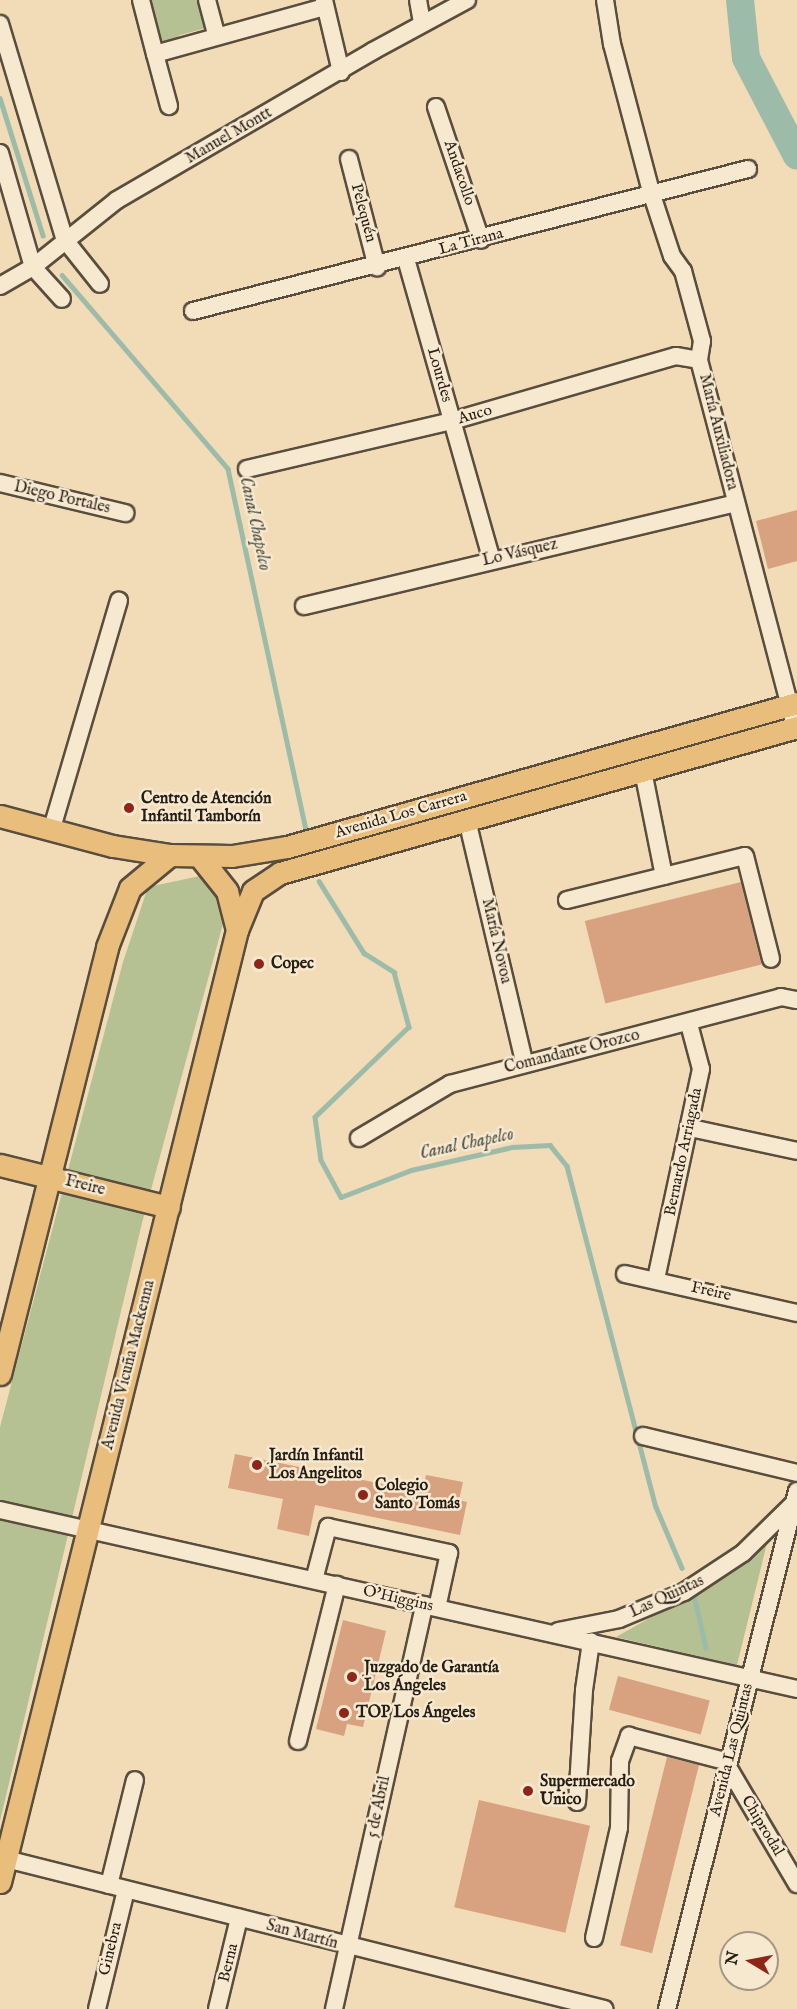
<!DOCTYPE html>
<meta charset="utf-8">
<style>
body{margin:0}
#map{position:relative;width:797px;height:2009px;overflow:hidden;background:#f2dbb7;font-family:"IM FELL English",serif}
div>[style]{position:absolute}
.green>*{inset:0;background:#b5c192}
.stream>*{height:4.5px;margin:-2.25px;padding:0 2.25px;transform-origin:2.25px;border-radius:2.25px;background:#9cbca9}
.river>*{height:28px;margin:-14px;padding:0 14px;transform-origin:14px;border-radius:14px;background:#9cbca9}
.building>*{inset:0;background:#d8a280;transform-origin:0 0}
.roads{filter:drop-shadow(2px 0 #594d3d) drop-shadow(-2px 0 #594d3d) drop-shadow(0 2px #594d3d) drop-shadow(0 -2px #594d3d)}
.minor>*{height:16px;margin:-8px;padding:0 8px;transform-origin:8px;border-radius:8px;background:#f7e8d0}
.major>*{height:21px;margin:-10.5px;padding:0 10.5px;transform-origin:10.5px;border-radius:10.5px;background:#e9be7c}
.dots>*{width:16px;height:16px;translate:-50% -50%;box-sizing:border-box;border:3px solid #f7e8d0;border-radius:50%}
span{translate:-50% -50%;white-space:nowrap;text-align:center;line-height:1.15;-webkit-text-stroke:5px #f7e8d0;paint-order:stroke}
.street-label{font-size:16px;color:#261e14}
.poi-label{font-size:16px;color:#261e14;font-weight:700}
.left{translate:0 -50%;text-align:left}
.water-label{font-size:18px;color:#494d41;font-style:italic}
.north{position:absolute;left:719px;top:1931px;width:60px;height:60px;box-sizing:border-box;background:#f7e8d0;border:2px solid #a39785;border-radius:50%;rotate:280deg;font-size:16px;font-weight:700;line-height:24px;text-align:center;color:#261e14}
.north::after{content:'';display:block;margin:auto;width:21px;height:27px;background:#8f2418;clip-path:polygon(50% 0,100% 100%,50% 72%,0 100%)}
</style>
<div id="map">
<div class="green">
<div style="clip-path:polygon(144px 0,205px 0,210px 27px,180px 35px,164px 45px,155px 40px)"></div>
<div style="clip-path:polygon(200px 876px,223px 894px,224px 920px,142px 1223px,0 1821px,0 1427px,123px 962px,148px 887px)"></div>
<div style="clip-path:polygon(768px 1539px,737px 1665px,616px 1637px,719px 1579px)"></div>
</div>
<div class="stream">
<div style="left:0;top:98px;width:144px;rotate:72.6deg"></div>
<div style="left:62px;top:275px;width:255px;rotate:49.4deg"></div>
<div style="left:228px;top:469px;width:374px;rotate:77.8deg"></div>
<div style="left:319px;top:881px;width:85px;rotate:58deg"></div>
<div style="left:364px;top:953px;width:36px;rotate:32deg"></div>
<div style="left:394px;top:972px;width:57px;rotate:74.7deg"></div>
<div style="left:409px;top:1027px;width:130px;rotate:136.2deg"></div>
<div style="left:315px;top:1117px;width:43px;rotate:82.1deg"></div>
<div style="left:321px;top:1160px;width:42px;rotate:61.6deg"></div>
<div style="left:341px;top:1197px;width:75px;rotate:-21.1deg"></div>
<div style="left:411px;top:1170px;width:104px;rotate:-12.8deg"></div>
<div style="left:512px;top:1147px;width:38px;rotate:-3deg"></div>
<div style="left:550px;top:1145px;width:27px;rotate:51deg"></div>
<div style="left:567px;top:1166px;width:352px;rotate:75.4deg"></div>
<div style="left:656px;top:1507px;width:66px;rotate:66.9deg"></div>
<div style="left:694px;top:1595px;width:54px;rotate:77.2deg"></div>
</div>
<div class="river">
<div style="left:740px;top:0;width:58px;rotate:84.1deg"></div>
<div style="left:746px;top:58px;width:110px;rotate:62.5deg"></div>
</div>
<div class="building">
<div style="clip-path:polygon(797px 510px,797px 561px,768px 569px,756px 521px)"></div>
<div style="left:741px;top:882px;width:85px;height:161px;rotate:76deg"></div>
<div style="clip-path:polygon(235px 1454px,422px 1492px,426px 1475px,463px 1482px,459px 1500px,467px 1502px,460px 1535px,315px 1505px,309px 1536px,277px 1529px,283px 1499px,228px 1488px)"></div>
<div style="clip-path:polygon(343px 1620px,386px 1631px,363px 1727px,347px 1724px,344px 1736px,316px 1729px)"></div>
<div style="left:618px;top:1676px;width:95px;height:35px;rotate:15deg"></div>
<div style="left:667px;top:1757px;width:33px;height:194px;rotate:14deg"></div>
<div style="left:479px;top:1800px;width:114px;height:110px;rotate:13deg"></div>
</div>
<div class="roads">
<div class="minor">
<div style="left:141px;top:0;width:56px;rotate:75.5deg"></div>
<div style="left:155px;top:54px;width:176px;rotate:-15.5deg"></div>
<div style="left:207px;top:0;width:35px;rotate:75deg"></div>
<div style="left:324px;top:0;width:74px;rotate:76.7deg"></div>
<div style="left:418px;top:0;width:23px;rotate:80deg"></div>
<div style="left:605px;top:0;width:45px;rotate:81deg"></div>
<div style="left:612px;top:44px;width:153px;rotate:75.2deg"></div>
<div style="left:651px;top:192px;width:67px;rotate:71.8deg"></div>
<div style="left:672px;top:256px;width:19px;rotate:54deg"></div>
<div style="left:683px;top:271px;width:73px;rotate:74.8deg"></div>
<div style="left:702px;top:341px;width:19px;rotate:99deg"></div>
<div style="left:699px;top:360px;width:379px;rotate:75.3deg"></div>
<div style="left:0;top:24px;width:226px;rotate:73.3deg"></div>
<div style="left:65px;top:240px;width:56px;rotate:51.5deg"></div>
<div style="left:155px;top:54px;width:54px;rotate:74.9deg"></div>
<div style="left:436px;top:107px;width:140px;rotate:71.3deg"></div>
<div style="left:0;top:153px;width:119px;rotate:73.9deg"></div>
<div style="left:33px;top:267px;width:43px;rotate:47.8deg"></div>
<div style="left:349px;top:159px;width:112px;rotate:75.5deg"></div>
<div style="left:406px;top:259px;width:313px;rotate:74.1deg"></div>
<div style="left:0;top:286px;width:38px;rotate:-30deg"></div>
<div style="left:33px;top:267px;width:107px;rotate:-38.6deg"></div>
<div style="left:117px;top:200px;width:296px;rotate:-30.2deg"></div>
<div style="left:373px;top:51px;width:107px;rotate:-28.5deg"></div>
<div style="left:193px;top:311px;width:573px;rotate:-14.35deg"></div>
<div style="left:247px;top:469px;width:211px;rotate:-13.2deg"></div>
<div style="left:452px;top:421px;width:233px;rotate:-16.2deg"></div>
<div style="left:676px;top:356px;width:23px;rotate:10deg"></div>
<div style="left:0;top:483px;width:129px;rotate:13.5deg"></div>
<div style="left:304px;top:606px;width:444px;rotate:-13.4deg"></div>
<div style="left:643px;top:771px;width:107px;rotate:78.7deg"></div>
<div style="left:467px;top:820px;width:249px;rotate:76.7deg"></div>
<div style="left:52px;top:828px;width:237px;rotate:-73.6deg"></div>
<div style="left:567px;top:900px;width:183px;rotate:-13.9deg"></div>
<div style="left:745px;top:856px;width:106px;rotate:75.8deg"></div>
<div style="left:691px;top:1128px;width:108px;rotate:12.2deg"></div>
<div style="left:359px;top:1138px;width:106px;rotate:-30.7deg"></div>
<div style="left:450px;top:1084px;width:342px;rotate:-14.7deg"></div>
<div style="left:781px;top:997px;width:16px;rotate:11deg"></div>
<div style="left:625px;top:1274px;width:176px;rotate:12.8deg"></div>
<div style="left:656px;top:1279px;width:215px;rotate:-77.9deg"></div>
<div style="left:701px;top:1069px;width:47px;rotate:-104.9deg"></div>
<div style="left:643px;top:1436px;width:158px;rotate:13.5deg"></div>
<div style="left:0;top:1510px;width:817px;rotate:12.66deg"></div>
<div style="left:314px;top:1580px;width:55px;rotate:-75.2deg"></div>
<div style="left:328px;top:1527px;width:124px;rotate:12.1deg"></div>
<div style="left:449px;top:1553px;width:56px;rotate:102.3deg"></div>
<div style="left:558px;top:1631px;width:62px;rotate:-11.1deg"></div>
<div style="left:619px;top:1619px;width:70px;rotate:-22.6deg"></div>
<div style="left:684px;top:1592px;width:71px;rotate:-33.5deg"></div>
<div style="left:743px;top:1553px;width:70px;rotate:-44.4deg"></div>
<div style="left:298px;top:1741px;width:161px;rotate:-76deg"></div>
<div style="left:728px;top:1767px;width:136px;rotate:59.5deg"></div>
<div style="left:577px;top:1802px;width:112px;rotate:-86.4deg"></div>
<div style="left:584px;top:1690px;width:49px;rotate:-81.7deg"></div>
<div style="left:6px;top:1859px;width:617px;rotate:14.08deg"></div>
<div style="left:109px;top:1885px;width:108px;rotate:-76.1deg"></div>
<div style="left:594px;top:1938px;width:113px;rotate:-77.2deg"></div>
<div style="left:619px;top:1828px;width:67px;rotate:-89.1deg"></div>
<div style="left:620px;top:1761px;width:27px;rotate:-70deg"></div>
<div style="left:629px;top:1736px;width:103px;rotate:14.6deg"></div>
<div style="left:97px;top:2009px;width:122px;rotate:-76.3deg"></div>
<div style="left:217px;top:2009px;width:94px;rotate:-76.4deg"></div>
<div style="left:334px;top:2009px;width:414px;rotate:-77.4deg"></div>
<div style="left:667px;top:2009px;width:534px;rotate:-75.91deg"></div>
</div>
<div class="major">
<div style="left:0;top:816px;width:117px;rotate:14.9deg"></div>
<div style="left:113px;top:846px;width:58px;rotate:9deg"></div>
<div style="left:170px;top:855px;width:62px;rotate:0.9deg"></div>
<div style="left:232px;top:856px;width:56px;rotate:-9.3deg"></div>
<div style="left:287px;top:847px;width:530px;rotate:-15.77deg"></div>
<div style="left:237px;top:930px;width:42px;rotate:-67.7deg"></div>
<div style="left:253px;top:891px;width:32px;rotate:-34deg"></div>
<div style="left:280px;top:873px;width:537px;rotate:-15.77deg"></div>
<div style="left:0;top:1165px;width:174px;rotate:14deg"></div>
<div style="left:0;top:1374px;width:440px;rotate:-75.9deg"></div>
<div style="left:107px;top:947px;width:63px;rotate:-68.7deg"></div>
<div style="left:130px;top:888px;width:52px;rotate:-39.5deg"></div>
<div style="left:0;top:1882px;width:981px;rotate:-76.02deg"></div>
<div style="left:237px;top:930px;width:40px;rotate:-104.4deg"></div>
<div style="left:227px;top:891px;width:43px;rotate:-128.5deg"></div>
</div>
</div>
<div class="dots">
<div style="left:129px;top:808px;background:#8f2418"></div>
<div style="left:259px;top:964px;background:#8f2418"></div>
<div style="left:257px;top:1465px;background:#8f2418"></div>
<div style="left:363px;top:1495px;background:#8f2418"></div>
<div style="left:352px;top:1677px;background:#8f2418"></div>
<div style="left:344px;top:1713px;background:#8f2418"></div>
<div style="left:528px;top:1791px;background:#8f2418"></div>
</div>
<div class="street-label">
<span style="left:229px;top:136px;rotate:-30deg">Manuel Montt</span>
<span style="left:459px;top:173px;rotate:71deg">Andacollo</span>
<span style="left:363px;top:213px;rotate:75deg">Pelequén</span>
<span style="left:471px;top:242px;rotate:-15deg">La Tirana</span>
<span style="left:439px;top:375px;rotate:74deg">Lourdes</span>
<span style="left:475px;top:415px;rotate:-16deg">Auco</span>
<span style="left:718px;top:432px;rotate:76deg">María Auxiliadora</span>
<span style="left:62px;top:498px;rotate:13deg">Diego Portales</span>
<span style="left:520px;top:553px;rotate:-13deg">Lo Vásquez</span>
<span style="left:401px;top:815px;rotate:-16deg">Avenida Los Carrera</span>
<span style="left:496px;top:941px;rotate:77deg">María Novoa</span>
<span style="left:572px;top:1052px;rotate:-14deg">Comandante Orozco</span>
<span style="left:684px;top:1152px;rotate:-78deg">Bernardo Arriagada</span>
<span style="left:85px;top:1186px;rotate:14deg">Freire</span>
<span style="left:711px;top:1292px;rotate:13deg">Freire</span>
<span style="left:129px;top:1365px;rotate:-76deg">Avenida Vicuña Mackenna</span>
<span style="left:667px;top:1597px;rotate:-25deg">Las Quintas</span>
<span style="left:398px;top:1599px;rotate:13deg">O'Higgins</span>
<span style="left:732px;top:1750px;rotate:-76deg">Avenida Las Quintas</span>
<span style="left:379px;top:1807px;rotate:-78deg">5 de Abril</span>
<span style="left:762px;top:1826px;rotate:59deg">Chiprodal</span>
<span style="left:302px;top:1935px;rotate:15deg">San Martín</span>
<span style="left:111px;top:1949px;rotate:-76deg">Ginebra</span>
<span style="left:229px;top:1963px;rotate:-76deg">Berna</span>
</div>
<div class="poi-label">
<span class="left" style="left:141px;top:808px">Centro de Atención<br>Infantil Tamborín</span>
<span class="left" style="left:271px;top:964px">Copec</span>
<span class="left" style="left:269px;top:1465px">Jardín Infantil<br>Los Angelitos</span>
<span class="left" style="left:375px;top:1495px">Colegio<br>Santo Tomás</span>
<span class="left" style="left:364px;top:1677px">Juzgado de Garantía<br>Los Ángeles</span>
<span class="left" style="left:356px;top:1713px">TOP Los Ángeles</span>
<span class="left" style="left:540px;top:1791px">Supermercado<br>Unico</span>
</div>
<div class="water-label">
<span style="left:254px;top:524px;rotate:78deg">Canal Chapelco</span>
<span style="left:467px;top:1145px;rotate:-12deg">Canal Chapelco</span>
</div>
<div class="north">N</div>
</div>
